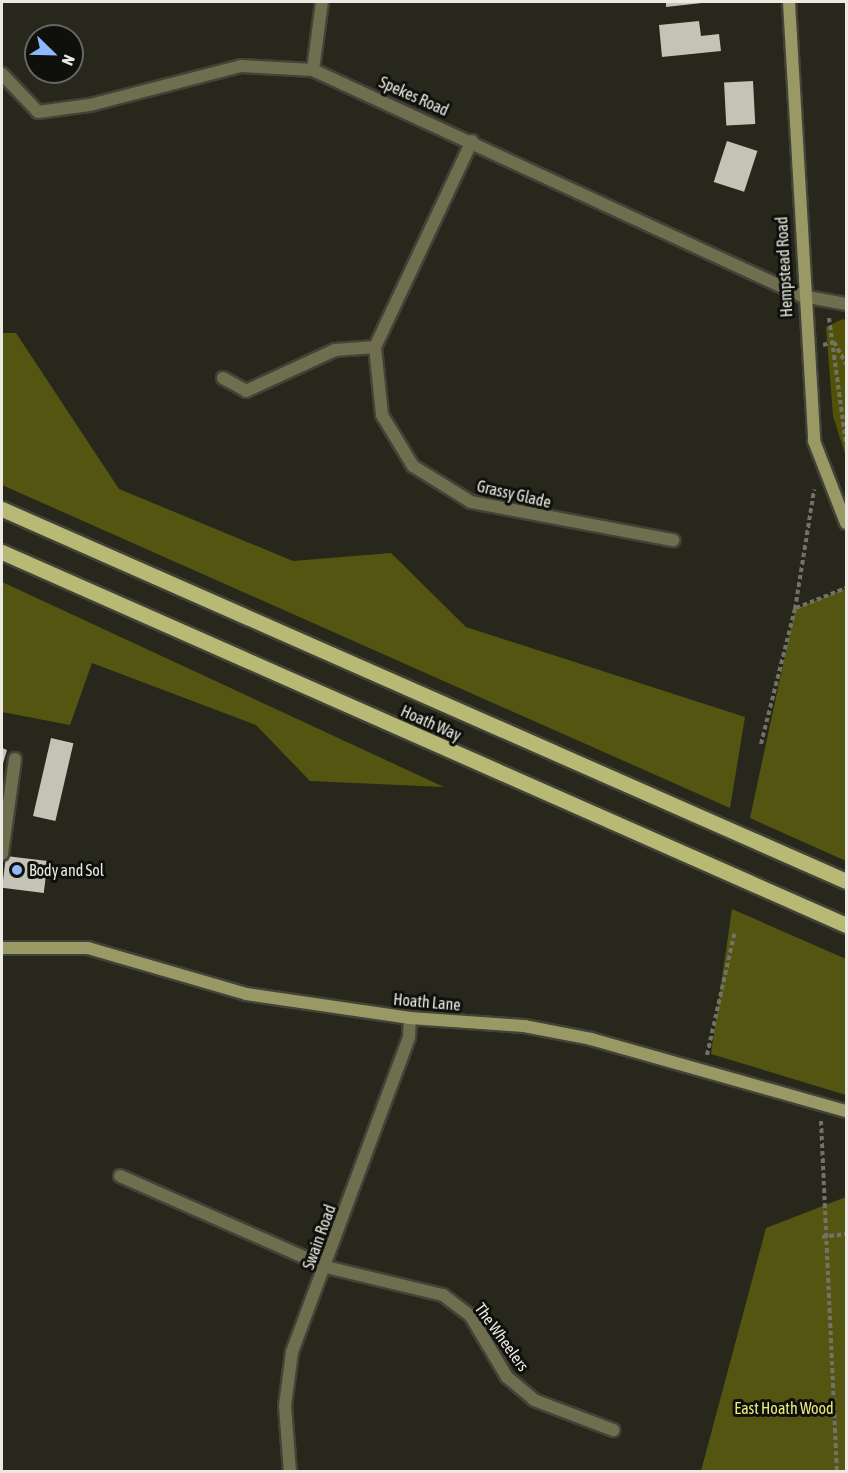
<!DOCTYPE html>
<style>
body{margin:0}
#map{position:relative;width:848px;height:1473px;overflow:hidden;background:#27271c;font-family:"Asap Condensed",sans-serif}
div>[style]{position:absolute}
.green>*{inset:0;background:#525108}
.forest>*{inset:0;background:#555512}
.building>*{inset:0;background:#c3c4b6;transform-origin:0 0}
.path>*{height:4px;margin-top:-2px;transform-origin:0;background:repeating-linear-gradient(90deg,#727268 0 4.5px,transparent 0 7.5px)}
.roads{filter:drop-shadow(2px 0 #424238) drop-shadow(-2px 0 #424238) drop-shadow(0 2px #424238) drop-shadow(0 -2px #424238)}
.lane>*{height:12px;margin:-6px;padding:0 6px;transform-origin:6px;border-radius:6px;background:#6f6f4f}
.street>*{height:12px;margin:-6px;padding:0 6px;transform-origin:6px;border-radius:6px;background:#6f6f4f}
.secondary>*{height:12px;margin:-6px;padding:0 6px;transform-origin:6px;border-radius:6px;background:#989964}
.primary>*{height:15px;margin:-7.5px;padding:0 7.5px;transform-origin:7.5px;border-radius:7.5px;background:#b8b974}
.dots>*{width:16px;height:16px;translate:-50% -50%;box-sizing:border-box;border:3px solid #0f0f0b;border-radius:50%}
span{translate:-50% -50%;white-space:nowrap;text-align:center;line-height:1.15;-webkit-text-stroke:6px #0f0f0b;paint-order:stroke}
.street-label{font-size:16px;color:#eaeae3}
.poi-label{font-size:16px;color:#eaeae3}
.left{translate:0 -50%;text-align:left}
.park-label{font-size:16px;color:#eaeb79}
.frame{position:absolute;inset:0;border:3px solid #eaeae3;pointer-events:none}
.north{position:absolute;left:24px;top:24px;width:60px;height:60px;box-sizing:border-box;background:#0f0f0b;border:2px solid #676761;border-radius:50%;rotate:113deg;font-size:16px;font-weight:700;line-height:24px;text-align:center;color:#eaeae3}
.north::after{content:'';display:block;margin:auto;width:21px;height:27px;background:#8db9fc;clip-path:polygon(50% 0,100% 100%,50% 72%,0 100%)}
</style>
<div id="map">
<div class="green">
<div style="clip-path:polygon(843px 319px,846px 321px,846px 457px,833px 416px,826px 327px)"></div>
</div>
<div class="forest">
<div style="clip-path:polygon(2px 333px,16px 333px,119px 489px,293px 561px,391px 553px,466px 627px,745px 717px,730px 808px,2px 485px)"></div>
<div style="clip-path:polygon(2px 582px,444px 787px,310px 781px,256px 725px,92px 663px,70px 725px,2px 712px)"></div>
<div style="clip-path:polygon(846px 588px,846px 861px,750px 818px,795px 609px)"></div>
<div style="clip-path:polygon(732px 909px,846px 959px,846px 1095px,711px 1054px)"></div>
<div style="clip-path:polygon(846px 1197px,846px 1471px,701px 1471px,766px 1228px)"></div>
</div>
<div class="building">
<div style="clip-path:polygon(666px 2px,702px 2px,702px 3px,666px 7px)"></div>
<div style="clip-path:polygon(699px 21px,701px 36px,719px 34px,721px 51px,662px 57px,659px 25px)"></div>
<div style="left:753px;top:81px;width:43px;height:29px;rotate:87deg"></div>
<div style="left:727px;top:141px;width:32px;height:43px;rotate:18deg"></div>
<div style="left:51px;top:738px;width:23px;height:80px;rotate:13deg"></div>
<div style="clip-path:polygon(2px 748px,7px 750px,2px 767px)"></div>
<div style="left:6px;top:856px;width:42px;height:32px;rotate:7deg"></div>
</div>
<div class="path">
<div style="left:829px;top:318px;width:126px;rotate:82.3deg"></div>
<div style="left:823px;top:345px;width:11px;rotate:-15deg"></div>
<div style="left:834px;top:342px;width:25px;rotate:61deg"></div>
<div style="left:796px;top:608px;width:54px;rotate:-21.8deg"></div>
<div style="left:761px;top:744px;width:139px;rotate:-75.9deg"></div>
<div style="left:795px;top:609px;width:121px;rotate:-80.9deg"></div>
<div style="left:707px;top:1055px;width:127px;rotate:-77.3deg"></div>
<div style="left:821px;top:1121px;width:351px;rotate:87.4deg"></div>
<div style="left:822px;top:1237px;width:24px;rotate:-7deg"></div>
</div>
<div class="roads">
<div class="lane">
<div style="left:313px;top:70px;width:69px;rotate:-82.5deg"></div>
<div style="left:2px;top:854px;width:96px;rotate:-82.2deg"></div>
<div style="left:120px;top:1176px;width:225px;rotate:23.8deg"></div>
</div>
<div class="street">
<div style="left:2px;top:74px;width:52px;rotate:46.5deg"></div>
<div style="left:38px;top:112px;width:52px;rotate:-7.7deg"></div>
<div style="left:90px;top:105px;width:156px;rotate:-14.5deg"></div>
<div style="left:241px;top:66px;width:72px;rotate:3.2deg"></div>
<div style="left:313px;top:70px;width:539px;rotate:24.8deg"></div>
<div style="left:802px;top:296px;width:45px;rotate:10.3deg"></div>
<div style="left:472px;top:141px;width:228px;rotate:115.2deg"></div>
<div style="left:375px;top:347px;width:68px;rotate:84.1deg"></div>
<div style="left:382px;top:415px;width:60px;rotate:58.7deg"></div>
<div style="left:413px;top:466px;width:68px;rotate:31.8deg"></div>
<div style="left:471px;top:502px;width:206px;rotate:10.7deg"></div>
<div style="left:223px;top:378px;width:26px;rotate:29deg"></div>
<div style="left:246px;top:391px;width:98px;rotate:-24.7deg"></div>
<div style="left:335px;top:350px;width:40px;rotate:-4.3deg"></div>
<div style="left:326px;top:1267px;width:120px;rotate:13.5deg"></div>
<div style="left:443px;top:1295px;width:34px;rotate:37deg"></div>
<div style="left:470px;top:1315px;width:72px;rotate:59.2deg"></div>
<div style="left:507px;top:1377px;width:35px;rotate:40deg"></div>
<div style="left:534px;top:1400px;width:85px;rotate:20.8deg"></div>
<div style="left:290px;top:1472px;width:66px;rotate:-94.3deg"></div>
<div style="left:285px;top:1406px;width:54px;rotate:-82.6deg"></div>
<div style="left:292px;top:1352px;width:336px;rotate:-69.6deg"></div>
<div style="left:409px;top:1037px;width:19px;rotate:-87deg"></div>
</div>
<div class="secondary">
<div style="left:789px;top:2px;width:440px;rotate:86.7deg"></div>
<div style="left:814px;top:441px;width:88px;rotate:68.7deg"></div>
<div style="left:2px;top:948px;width:86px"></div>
<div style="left:88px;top:948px;width:165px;rotate:16.2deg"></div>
<div style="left:246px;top:994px;width:166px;rotate:8.3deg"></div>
<div style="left:410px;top:1018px;width:114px;rotate:4deg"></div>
<div style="left:524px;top:1026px;width:68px;rotate:11deg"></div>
<div style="left:591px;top:1039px;width:265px;rotate:15.8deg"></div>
</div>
<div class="primary">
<div style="left:2px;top:509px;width:922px;rotate:23.79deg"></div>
<div style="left:2px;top:552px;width:923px;rotate:23.84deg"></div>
</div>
</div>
<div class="dots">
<div style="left:17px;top:870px;background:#8db9fc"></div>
</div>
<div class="street-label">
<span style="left:414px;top:96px;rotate:24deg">Spekes Road</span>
<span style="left:784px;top:267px;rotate:-93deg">Hempstead Road</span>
<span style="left:514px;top:494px;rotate:13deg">Grassy Glade</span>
<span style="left:431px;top:723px;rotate:24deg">Hoath Way</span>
<span style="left:427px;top:1002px;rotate:5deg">Hoath Lane</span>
<span style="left:319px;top:1237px;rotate:-70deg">Swain Road</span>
<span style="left:502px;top:1337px;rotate:54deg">The Wheelers</span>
</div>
<div class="poi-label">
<span class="left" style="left:29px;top:870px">Body and Sol</span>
</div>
<div class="park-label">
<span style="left:784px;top:1408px">East Hoath Wood</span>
</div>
<div class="frame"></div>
<div class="north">N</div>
</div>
